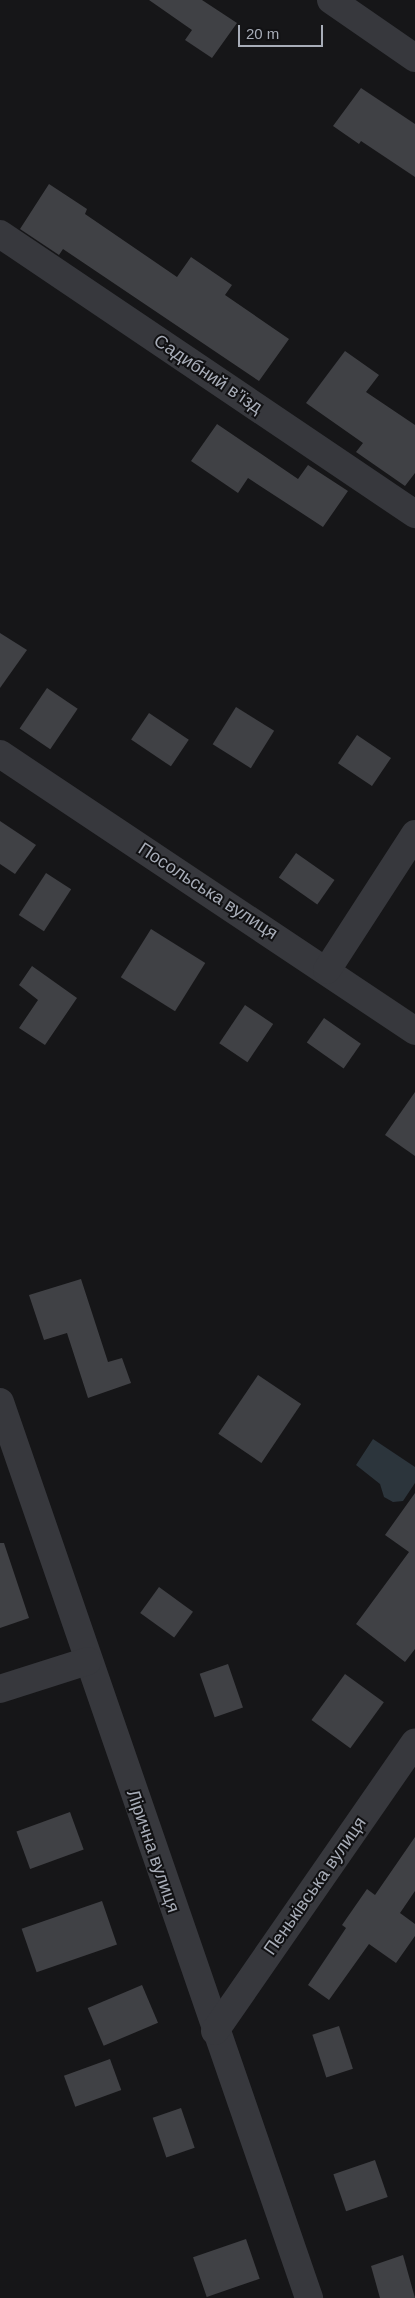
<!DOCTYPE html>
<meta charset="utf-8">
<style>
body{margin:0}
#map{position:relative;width:415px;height:2298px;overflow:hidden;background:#161618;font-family:Arial,sans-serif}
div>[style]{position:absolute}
.water>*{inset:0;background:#2c353c}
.building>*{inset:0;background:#404145;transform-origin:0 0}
.minor>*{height:28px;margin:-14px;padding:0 14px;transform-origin:14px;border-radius:14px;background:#37383d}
span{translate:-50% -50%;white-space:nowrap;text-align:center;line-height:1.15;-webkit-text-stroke:4px #111113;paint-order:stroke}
.street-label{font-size:18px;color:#a8adb8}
.scale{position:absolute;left:238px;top:25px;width:85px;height:22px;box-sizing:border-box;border:2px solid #a8adb8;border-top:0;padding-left:6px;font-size:15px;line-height:18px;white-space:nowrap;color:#a8adb8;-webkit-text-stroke:4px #111113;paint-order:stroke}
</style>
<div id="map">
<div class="water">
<div style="clip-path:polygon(373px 1439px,415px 1467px,415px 1483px,403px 1501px,393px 1502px,384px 1497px,380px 1484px,356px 1465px)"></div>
</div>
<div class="building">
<div style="clip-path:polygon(149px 0,202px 0,237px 23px,212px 58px,185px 40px,192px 30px)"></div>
<div style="clip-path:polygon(361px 88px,415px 124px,415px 177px,361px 141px,359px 144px,333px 126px)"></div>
<div style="clip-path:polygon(49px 184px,87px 209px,85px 214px,177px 277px,191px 257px,232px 285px,225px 295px,289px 339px,259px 381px,63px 249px,59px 255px,20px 229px)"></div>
<div style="clip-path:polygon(345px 351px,379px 375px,366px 392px,415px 425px,415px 473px,405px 486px,356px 452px,363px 443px,306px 403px)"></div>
<div style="clip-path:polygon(217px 424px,298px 479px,308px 465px,348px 491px,323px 527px,248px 478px,238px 493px,191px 461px)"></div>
<div style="clip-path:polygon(0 633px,27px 650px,0 688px)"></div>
<div style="left:47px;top:688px;width:37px;height:49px;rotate:34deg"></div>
<div style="left:236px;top:707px;width:45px;height:44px;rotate:32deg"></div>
<div style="left:149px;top:713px;width:48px;height:32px;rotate:34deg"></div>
<div style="left:357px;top:735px;width:41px;height:34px;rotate:34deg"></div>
<div style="clip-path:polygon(0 821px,36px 845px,15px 874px,0 864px)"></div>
<div style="left:296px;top:853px;width:47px;height:30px;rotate:35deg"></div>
<div style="left:46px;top:873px;width:30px;height:50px;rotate:33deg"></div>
<div style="left:151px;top:929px;width:64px;height:57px;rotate:32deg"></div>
<div style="clip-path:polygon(32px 966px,77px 998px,45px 1045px,19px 1028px,38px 1000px,19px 985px)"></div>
<div style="left:245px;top:1005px;width:34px;height:46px;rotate:34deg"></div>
<div style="left:324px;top:1018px;width:45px;height:30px;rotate:35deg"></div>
<div style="clip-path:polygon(415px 1092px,415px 1156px,385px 1135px)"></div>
<div style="clip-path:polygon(81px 1279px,108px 1362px,122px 1358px,131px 1383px,88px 1398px,67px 1333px,44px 1340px,29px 1295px)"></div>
<div style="left:258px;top:1375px;width:52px;height:71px;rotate:34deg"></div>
<div style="clip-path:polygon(415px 1493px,415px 1649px,405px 1662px,356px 1624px,409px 1552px,385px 1535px)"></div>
<div style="clip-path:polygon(0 1543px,4px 1543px,29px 1618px,0 1628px)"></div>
<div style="left:159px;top:1587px;width:42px;height:32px;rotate:36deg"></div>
<div style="left:228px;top:1664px;width:46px;height:30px;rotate:71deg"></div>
<div style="left:345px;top:1674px;width:48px;height:57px;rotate:36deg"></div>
<div style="left:70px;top:1812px;width:40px;height:57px;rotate:70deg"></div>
<div style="clip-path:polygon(415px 1837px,415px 1891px,400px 1913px,415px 1924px,415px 1936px,396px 1963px,369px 1944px,329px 2000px,308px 1985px,346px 1928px,342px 1925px,367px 1889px,375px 1895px)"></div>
<div style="left:102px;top:1901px;width:46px;height:85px;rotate:71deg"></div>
<div style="left:142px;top:1985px;width:41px;height:59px;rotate:67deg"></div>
<div style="left:339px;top:2026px;width:45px;height:28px;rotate:72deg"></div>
<div style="left:110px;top:2059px;width:33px;height:49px;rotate:70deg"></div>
<div style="left:181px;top:2108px;width:42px;height:30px;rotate:71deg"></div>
<div style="left:375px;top:2160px;width:39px;height:44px;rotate:71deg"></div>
<div style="left:246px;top:2239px;width:42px;height:56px;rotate:71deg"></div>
<div style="clip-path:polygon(403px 2255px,415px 2298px,380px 2298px,371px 2266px)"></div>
</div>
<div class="minor">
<div style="left:331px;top:0;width:102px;rotate:34.6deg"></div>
<div style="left:0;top:234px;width:501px;rotate:34.01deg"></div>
<div style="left:0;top:754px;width:499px;rotate:33.7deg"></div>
<div style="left:327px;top:970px;width:162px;rotate:-57.1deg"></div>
<div style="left:0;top:1402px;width:948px;rotate:70.97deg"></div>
<div style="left:0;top:1689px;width:92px;rotate:-17.7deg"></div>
<div style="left:215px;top:2031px;width:351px;rotate:-55.3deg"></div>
</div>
<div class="street-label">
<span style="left:208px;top:374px;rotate:34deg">Садибний в’їзд</span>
<span style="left:208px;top:891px;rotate:33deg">Посольська вулиця</span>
<span style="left:153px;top:1851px;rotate:71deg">Лірична вулиця</span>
<span style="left:315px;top:1886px;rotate:-55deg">Пеньківська вулиця</span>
</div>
<div class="scale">20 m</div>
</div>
